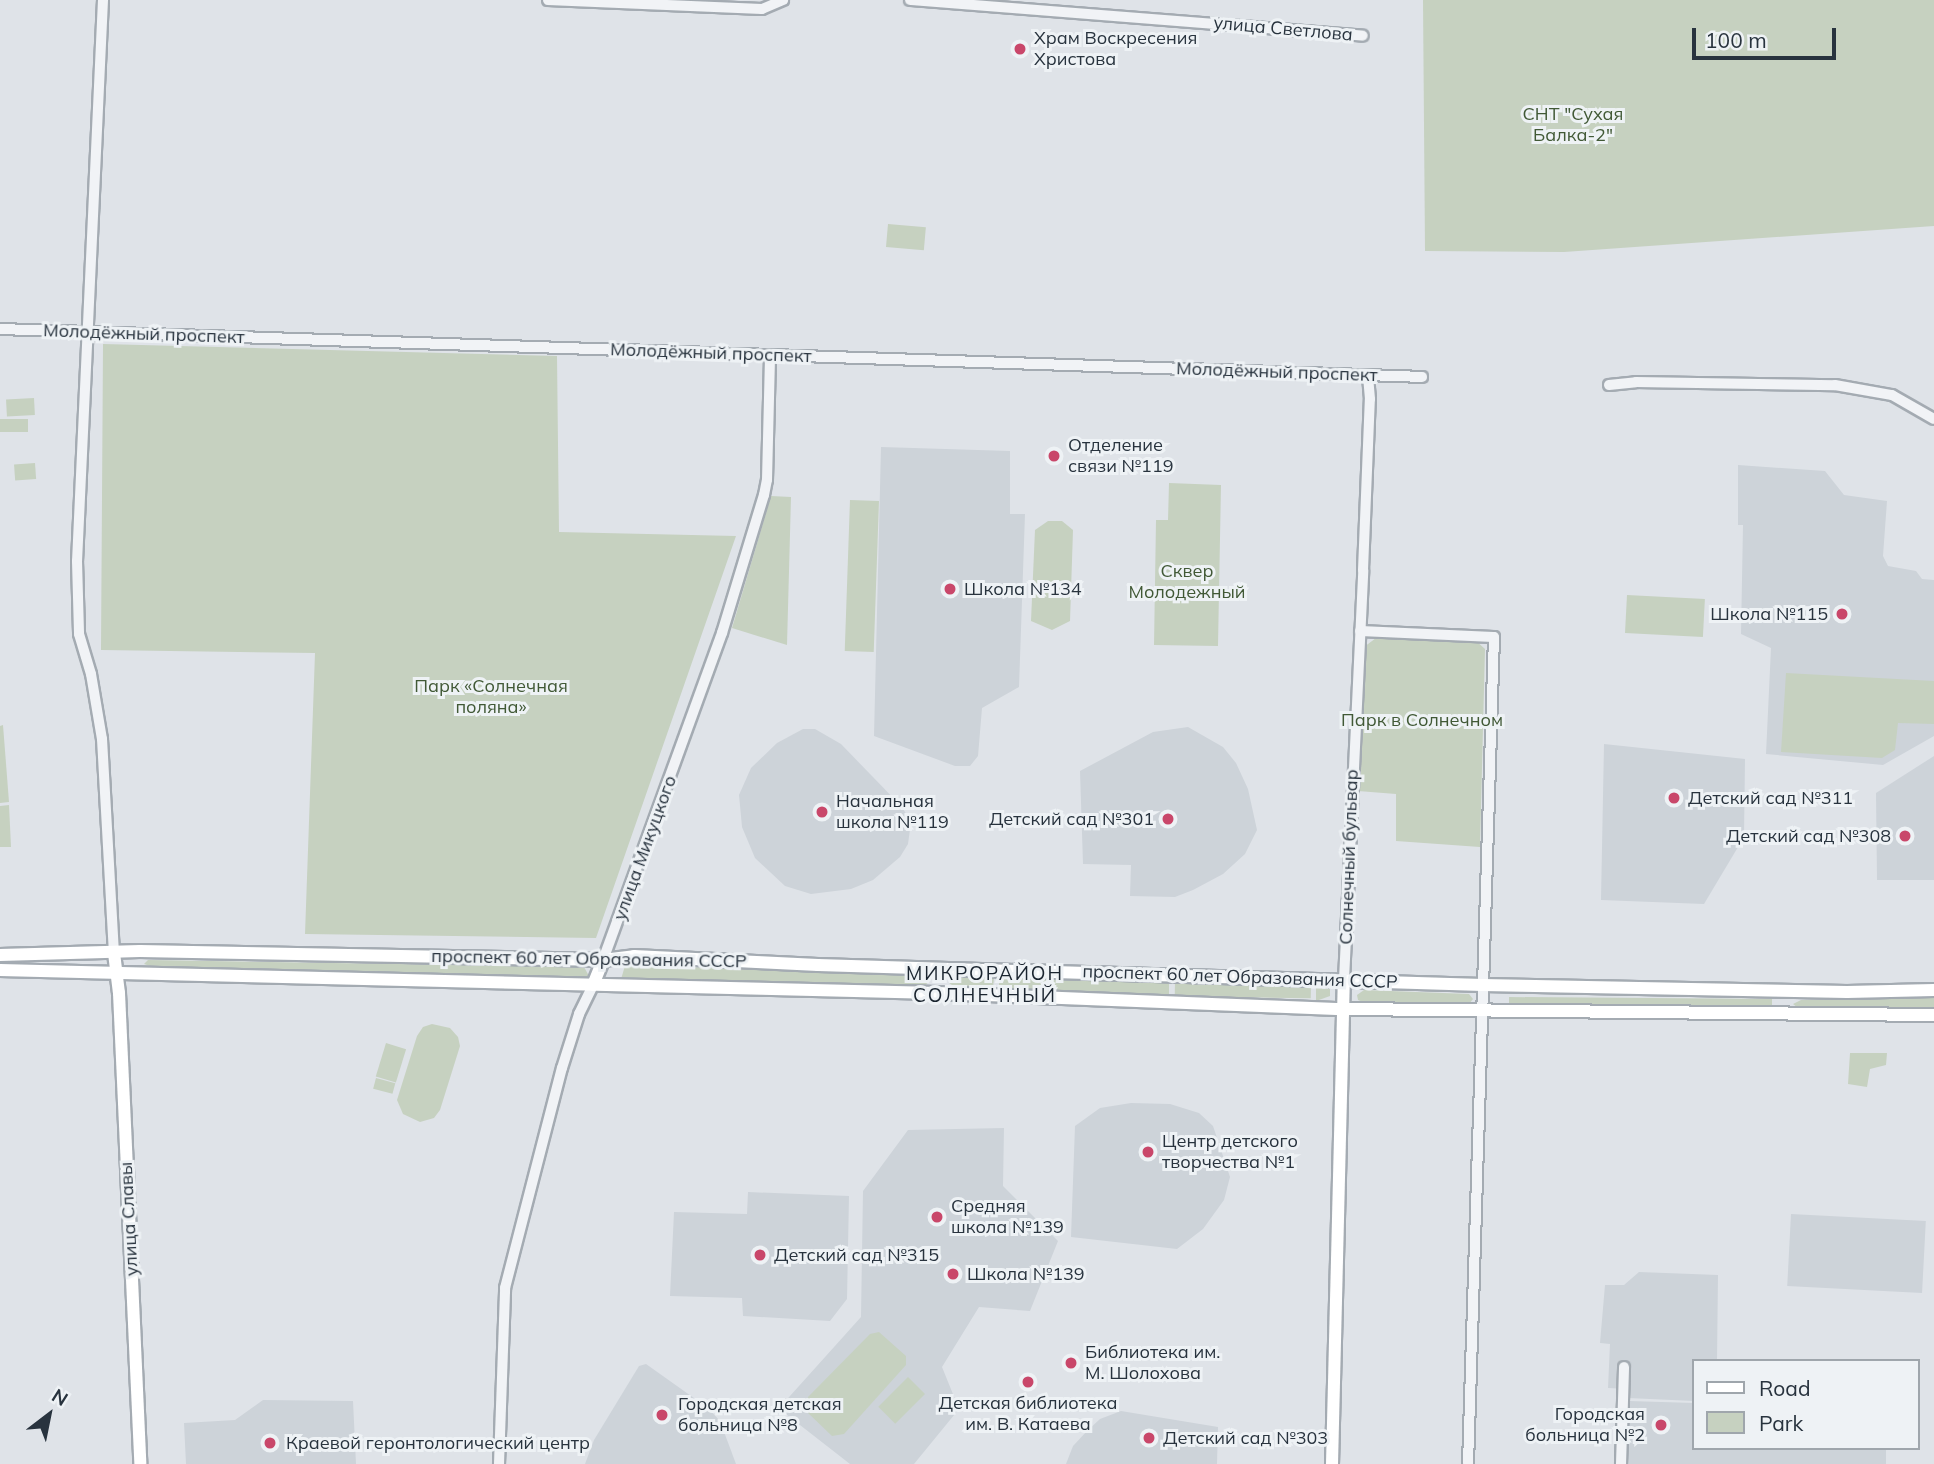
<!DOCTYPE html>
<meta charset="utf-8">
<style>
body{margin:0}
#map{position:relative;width:1934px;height:1464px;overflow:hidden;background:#dfe3e8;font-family:Mulish,sans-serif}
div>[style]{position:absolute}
.built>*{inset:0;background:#cdd3d9;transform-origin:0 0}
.green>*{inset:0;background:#c6d1c0;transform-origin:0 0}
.roads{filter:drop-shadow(2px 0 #a4abb2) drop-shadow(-2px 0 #a4abb2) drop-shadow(0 2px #a4abb2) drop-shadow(0 -2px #a4abb2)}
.minor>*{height:10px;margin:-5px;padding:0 5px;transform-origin:5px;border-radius:5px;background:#f1f3f6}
.major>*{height:12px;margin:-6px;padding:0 6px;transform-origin:6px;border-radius:6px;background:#fff}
.dots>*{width:19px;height:19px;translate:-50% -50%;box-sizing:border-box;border:4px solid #eef2f5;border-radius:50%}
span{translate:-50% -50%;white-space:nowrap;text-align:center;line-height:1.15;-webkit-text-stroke:6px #eef2f5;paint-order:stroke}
.street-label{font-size:18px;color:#28333e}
.poi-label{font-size:18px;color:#28333e}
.left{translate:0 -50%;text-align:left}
.right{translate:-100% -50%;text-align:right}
.park-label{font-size:18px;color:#415936}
.neighbourhood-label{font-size:19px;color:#1a242f;letter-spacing:2px}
.legend{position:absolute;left:1692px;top:1359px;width:228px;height:91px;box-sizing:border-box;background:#eef2f5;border:2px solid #9fa6ac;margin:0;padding:9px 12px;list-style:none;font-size:21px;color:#28333e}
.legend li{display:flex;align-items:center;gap:14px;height:35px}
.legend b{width:35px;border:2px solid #9fa6ac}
.north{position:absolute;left:14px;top:1380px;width:70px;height:70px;-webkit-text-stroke:5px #eef2f5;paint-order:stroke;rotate:32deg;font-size:19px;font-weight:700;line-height:28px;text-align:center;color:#28333e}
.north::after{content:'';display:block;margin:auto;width:24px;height:32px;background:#28333e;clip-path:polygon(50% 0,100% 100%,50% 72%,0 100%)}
.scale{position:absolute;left:1692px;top:28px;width:144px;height:32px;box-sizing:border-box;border:4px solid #28333e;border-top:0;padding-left:9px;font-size:21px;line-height:24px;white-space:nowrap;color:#28333e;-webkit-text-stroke:5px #eef2f5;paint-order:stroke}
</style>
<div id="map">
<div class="built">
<div style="clip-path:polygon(881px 447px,1010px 451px,1010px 514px,1025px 514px,1019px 687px,982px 708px,978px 756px,970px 766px,955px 766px,874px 736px)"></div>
<div style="clip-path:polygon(1738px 465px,1825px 471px,1844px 495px,1887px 501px,1883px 556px,1888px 566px,1916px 571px,1922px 579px,1934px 580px,1934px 736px,1883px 765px,1766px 754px,1771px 648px,1741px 634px,1743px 525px,1738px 525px)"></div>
<div style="clip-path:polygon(1188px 727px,1223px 747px,1236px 763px,1248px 789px,1257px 830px,1245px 854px,1223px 874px,1193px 890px,1175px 897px,1130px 896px,1131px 865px,1083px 864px,1080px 771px,1153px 732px)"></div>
<div style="clip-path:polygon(803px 729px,815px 729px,841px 744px,902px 807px,911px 822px,908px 844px,900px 857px,873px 880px,851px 889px,811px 894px,785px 886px,755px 858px,742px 827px,739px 795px,751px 768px,777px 743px)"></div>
<div style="clip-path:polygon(1604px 744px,1745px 759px,1744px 837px,1704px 904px,1601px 900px)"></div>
<div style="clip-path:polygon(1934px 756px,1934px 880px,1877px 880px,1876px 793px)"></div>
<div style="clip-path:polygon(1131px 1103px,1170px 1104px,1199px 1113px,1213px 1126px,1230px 1177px,1224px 1200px,1203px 1229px,1177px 1249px,1071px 1237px,1075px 1126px,1100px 1108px)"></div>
<div style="clip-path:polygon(1004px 1128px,1003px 1186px,1058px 1241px,1030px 1311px,979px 1307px,942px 1367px,959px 1409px,914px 1464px,850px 1464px,782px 1411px,781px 1406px,861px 1317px,863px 1191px,908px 1130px)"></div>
<div style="clip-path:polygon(748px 1192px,849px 1196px,847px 1299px,830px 1321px,743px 1316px,742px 1298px,670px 1296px,674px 1212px,747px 1214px)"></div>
<div style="left:1791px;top:1214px;width:135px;height:72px;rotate:3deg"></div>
<div style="clip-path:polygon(1639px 1272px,1718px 1275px,1717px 1361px,1694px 1361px,1694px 1401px,1628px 1398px,1628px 1389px,1608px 1388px,1610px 1344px,1600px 1343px,1605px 1285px,1624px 1285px)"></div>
<div style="clip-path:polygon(646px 1364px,708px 1408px,720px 1421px,736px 1464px,585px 1464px,594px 1440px,639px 1366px)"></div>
<div style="clip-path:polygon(263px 1400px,353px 1401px,356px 1464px,186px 1464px,184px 1423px,235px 1420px)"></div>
<div style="clip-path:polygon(1629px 1401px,1694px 1403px,1694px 1448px,1886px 1448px,1886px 1464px,1626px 1464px)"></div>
<div style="clip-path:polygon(1121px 1411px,1218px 1427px,1217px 1464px,1066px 1464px,1073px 1446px,1087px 1431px,1100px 1419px)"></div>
</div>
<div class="green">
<div style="clip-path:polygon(1423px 0,1934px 0,1934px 226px,1564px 252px,1425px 251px)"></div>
<div style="left:888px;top:224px;width:38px;height:23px;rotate:5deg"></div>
<div style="clip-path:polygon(103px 344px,557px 356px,559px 532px,736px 536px,596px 938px,305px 934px,315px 653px,101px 650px)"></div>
<div style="left:34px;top:398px;width:17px;height:28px;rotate:87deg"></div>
<div style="left:0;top:419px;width:28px;height:13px"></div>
<div style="left:35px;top:463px;width:16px;height:21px;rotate:86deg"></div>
<div style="clip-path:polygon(1169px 483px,1221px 485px,1218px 646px,1154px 645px,1156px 520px,1168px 520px)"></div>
<div style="clip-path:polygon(771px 496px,791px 497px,787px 645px,732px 628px)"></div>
<div style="left:850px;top:500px;width:29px;height:151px;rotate:2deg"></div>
<div style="clip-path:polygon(1048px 521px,1062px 521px,1073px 530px,1070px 621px,1052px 630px,1031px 621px,1035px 530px)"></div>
<div style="left:1627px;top:595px;width:78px;height:38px;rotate:3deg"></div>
<div style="clip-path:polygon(1376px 638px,1475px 640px,1485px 649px,1480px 847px,1396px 841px,1396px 794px,1358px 791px,1364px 647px)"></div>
<div style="clip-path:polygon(1786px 673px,1934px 681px,1934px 724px,1898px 723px,1895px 750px,1882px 758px,1781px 752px)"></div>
<div style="clip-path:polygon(3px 725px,9px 802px,0 803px,0 726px)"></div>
<div style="clip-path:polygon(9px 805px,11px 847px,0 847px,0 806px)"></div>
<div style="clip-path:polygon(148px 960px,584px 967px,589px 976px,582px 979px,150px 966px,144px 964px)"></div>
<div style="clip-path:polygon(630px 965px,922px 975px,930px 981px,925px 985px,621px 979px,625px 966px)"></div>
<div style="clip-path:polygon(953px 977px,994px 978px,993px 988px,955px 987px,949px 983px)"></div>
<div style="clip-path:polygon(999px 978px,1169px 981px,1169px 996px,999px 989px)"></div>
<div style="left:1175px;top:981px;width:136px;height:15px;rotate:1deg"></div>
<div style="clip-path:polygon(1316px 984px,1330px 988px,1330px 996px,1316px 1001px)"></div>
<div style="clip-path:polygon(1364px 990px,1469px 994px,1473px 999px,1469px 1004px,1363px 1002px,1358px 1000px,1357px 995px)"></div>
<div style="clip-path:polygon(1509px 997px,1772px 999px,1772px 1007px,1509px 1003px)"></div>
<div style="clip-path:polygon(1934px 997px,1934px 1007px,1929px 1007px,1798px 1008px,1793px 1004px,1801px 1000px)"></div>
<div style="clip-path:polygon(432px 1024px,450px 1028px,458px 1037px,460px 1046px,440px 1110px,434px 1118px,420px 1122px,403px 1114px,397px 1100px,417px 1036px,423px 1027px)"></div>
<div style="left:386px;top:1043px;width:21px;height:35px;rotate:17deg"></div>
<div style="clip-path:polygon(1850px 1053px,1887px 1053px,1886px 1065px,1870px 1069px,1867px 1087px,1848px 1084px)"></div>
<div style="left:376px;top:1078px;width:20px;height:11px;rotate:15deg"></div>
<div style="clip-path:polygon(879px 1332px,906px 1356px,906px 1365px,844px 1434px,832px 1436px,807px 1412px,808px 1397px,870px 1334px)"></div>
<div style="left:908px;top:1377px;width:24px;height:42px;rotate:45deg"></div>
</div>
<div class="roads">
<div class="minor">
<div style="left:103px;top:0;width:562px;rotate:92.65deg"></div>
<div style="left:77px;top:561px;width:73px;rotate:88.4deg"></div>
<div style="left:79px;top:634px;width:42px;rotate:73.3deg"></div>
<div style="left:91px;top:674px;width:66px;rotate:80.4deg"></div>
<div style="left:102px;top:739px;width:214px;rotate:86.8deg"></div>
<div style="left:548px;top:0;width:214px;rotate:2.4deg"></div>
<div style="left:762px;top:9px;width:23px;rotate:-23deg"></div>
<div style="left:910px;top:0;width:454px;rotate:4.5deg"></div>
<div style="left:0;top:329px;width:1423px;rotate:1.93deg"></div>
<div style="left:1609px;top:385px;width:27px;rotate:-6deg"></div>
<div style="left:1636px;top:382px;width:199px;rotate:0.9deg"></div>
<div style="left:1835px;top:385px;width:58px;rotate:10deg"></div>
<div style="left:1892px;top:395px;width:48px;rotate:29.7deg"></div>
<div style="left:1360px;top:631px;width:134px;rotate:2.6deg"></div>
<div style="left:1494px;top:637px;width:827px;rotate:91.8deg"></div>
<div style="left:603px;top:960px;width:348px;rotate:-70deg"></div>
<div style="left:722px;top:633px;width:144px;rotate:-73.1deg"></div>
<div style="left:764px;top:495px;width:15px;rotate:-79deg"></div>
<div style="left:767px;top:480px;width:125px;rotate:-88.6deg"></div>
<div style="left:1344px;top:980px;width:410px;rotate:-87.3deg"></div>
<div style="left:1363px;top:570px;width:171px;rotate:-87.7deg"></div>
<div style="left:1370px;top:399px;width:23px;rotate:-95deg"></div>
<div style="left:499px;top:1464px;width:176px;rotate:-88deg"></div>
<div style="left:505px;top:1288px;width:227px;rotate:-75.5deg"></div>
<div style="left:562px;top:1068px;width:57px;rotate:-72.5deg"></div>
<div style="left:579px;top:1014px;width:32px;rotate:-64deg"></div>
<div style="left:1621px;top:1464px;width:97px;rotate:-88.2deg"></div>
</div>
<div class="major">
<div style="left:114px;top:953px;width:40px;rotate:82.9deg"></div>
<div style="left:119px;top:993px;width:471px;rotate:87.4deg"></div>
<div style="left:0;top:955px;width:140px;rotate:-1.6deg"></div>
<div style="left:140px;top:951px;width:463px;rotate:1.1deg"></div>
<div style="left:603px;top:960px;width:31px;rotate:-7deg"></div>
<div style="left:634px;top:956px;width:184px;rotate:2.8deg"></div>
<div style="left:818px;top:965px;width:665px;rotate:1.72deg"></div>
<div style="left:1483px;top:985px;width:364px;rotate:1.1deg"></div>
<div style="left:1847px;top:992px;width:87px;rotate:-1.3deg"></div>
<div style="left:0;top:970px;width:937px;rotate:1.41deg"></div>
<div style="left:937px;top:993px;width:406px;rotate:2.3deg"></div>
<div style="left:1343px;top:1009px;width:591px;rotate:0.58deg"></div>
<div style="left:593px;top:985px;width:27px;rotate:-68deg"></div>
<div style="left:1332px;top:1464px;width:484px;rotate:-88.6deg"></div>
</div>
</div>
<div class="dots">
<div style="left:1020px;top:49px;background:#c9476a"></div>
<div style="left:1054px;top:456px;background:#c9476a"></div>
<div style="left:950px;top:589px;background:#c9476a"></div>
<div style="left:1842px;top:614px;background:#c9476a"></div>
<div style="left:1674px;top:798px;background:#c9476a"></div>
<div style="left:822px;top:812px;background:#c9476a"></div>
<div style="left:1168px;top:819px;background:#c9476a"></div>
<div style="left:1905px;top:836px;background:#c9476a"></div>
<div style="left:1148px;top:1152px;background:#c9476a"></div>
<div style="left:937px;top:1217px;background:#c9476a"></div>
<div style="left:760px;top:1255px;background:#c9476a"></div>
<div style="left:953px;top:1274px;background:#c9476a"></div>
<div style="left:1071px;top:1363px;background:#c9476a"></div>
<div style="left:1028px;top:1382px;background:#c9476a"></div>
<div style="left:662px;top:1415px;background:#c9476a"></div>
<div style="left:1661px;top:1425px;background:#c9476a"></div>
<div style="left:1149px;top:1438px;background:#c9476a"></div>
<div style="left:270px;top:1443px;background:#c9476a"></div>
</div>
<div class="street-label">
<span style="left:1283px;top:29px;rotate:5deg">улица Светлова</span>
<span style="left:144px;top:334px;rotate:2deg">Молодёжный проспект</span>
<span style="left:711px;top:353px;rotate:2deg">Молодёжный проспект</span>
<span style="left:1277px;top:372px;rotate:2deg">Молодёжный проспект</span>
<span style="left:645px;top:848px;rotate:-70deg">улица Микуцкого</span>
<span style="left:1349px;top:857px;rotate:-88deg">Солнечный бульвар</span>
<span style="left:589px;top:959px;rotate:1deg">проспект 60 лет Образования СССР</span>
<span style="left:1240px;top:977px;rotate:2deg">проспект 60 лет Образования СССР</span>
<span style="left:129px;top:1219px;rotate:-93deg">улица Славы</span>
</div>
<div class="poi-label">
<span class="left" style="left:1034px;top:49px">Храм Воскресения<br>Христова</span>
<span class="left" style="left:1068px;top:456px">Отделение<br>связи №119</span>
<span class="left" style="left:964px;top:589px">Школа №134</span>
<span class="right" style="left:1828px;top:614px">Школа №115</span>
<span class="left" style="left:1688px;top:798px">Детский сад №311</span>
<span class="left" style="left:836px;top:812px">Начальная<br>школа №119</span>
<span class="right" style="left:1154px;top:819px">Детский сад №301</span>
<span class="right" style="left:1891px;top:836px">Детский сад №308</span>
<span class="left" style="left:1162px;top:1152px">Центр детского<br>творчества №1</span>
<span class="left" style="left:951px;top:1217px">Средняя<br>школа №139</span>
<span class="left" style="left:774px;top:1255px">Детский сад №315</span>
<span class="left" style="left:967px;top:1274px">Школа №139</span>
<span class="left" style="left:1085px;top:1363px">Библиотека им.<br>М. Шолохова</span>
<span style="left:1028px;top:1414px">Детская библиотека<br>им. В. Катаева</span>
<span class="left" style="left:678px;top:1415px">Городская детская<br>больница №8</span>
<span class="right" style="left:1645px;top:1425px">Городская<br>больница №2</span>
<span class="left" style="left:1163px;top:1438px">Детский сад №303</span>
<span class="left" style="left:286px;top:1443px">Краевой геронтологический центр</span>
</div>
<div class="park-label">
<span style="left:1573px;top:125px">СНТ "Сухая<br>Балка-2"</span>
<span style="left:1187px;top:582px">Сквер<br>Молодежный</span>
<span style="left:491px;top:697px">Парк «Солнечная<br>поляна»</span>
<span style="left:1422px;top:720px">Парк в Солнечном</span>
</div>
<div class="neighbourhood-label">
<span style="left:985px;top:985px">МИКРОРАЙОН<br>СОЛНЕЧНЫЙ</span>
</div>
<ul class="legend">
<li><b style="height:9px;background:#fff"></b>Road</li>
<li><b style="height:19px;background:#c6d1c0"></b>Park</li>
</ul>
<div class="north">N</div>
<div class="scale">100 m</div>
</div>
